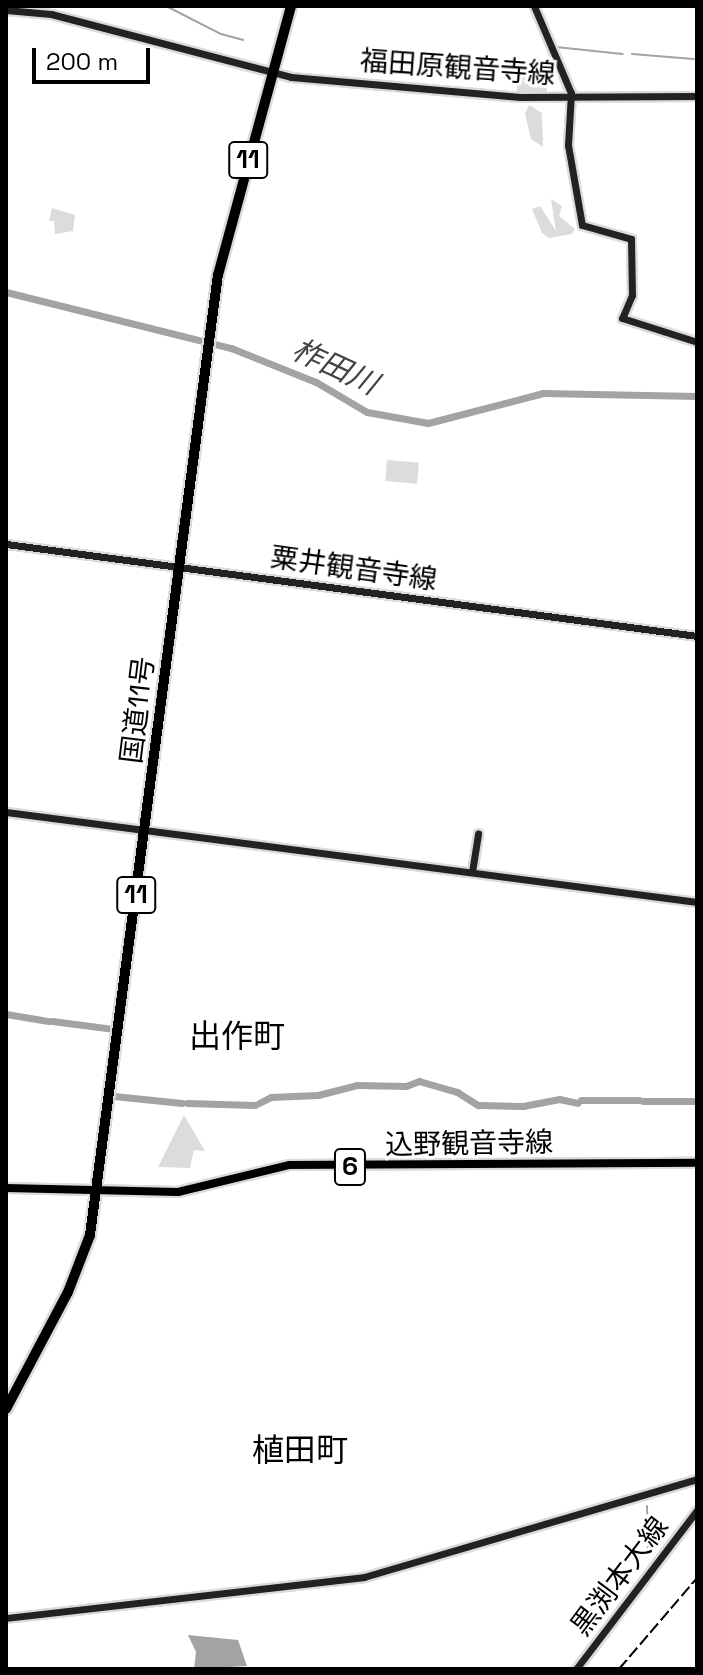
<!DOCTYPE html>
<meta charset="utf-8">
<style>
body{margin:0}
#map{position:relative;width:703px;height:1675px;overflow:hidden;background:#fff;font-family:"Space Grotesk","Noto Sans JP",sans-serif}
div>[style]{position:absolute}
.green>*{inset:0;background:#dcdcdc;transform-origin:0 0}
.water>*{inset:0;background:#a3a3a3}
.stream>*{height:2px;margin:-1px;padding:0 1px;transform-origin:1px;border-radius:1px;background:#a3a3a3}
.river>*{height:7px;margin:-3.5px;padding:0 3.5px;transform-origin:3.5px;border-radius:3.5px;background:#a3a3a3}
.roads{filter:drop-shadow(2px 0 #dbdbdb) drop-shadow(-2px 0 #dbdbdb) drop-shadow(0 2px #dbdbdb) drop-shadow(0 -2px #dbdbdb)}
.secondary>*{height:7px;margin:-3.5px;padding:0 3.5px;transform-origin:3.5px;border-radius:3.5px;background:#222}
.primary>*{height:8px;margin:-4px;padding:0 4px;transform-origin:4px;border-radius:4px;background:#000}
.highway>*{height:10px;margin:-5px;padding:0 5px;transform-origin:5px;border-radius:5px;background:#000}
.rail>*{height:2px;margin-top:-1px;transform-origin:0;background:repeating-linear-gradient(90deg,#000 0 12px,transparent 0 16px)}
span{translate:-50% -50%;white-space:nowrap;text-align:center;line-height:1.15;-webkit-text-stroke:6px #fff;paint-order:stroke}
.shield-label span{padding:2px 6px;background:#fff;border:2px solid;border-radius:6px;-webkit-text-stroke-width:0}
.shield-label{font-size:26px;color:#000;font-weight:700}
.street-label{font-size:28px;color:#000}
.water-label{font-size:30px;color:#444;font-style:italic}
.quarter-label{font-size:32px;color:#000}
.frame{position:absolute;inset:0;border:8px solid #000;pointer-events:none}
.scale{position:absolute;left:32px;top:48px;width:118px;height:36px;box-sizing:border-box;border:4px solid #000;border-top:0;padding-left:10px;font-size:24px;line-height:28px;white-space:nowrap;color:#000;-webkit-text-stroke:6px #fff;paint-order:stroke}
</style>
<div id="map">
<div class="green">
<div style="left:517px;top:76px;width:30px;height:17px"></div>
<div style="clip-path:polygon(529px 105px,542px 113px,543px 147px,531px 139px,525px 114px)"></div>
<div style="clip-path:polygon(551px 199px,562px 206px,559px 216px,575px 229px,572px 234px,549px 238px,542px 233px,532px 209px,540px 206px,556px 231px)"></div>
<div style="clip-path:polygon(52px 208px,75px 215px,73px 231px,55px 234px,54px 221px,49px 221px)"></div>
<div style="left:387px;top:460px;width:32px;height:21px;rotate:5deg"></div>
<div style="clip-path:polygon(184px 1115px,205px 1151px,194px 1150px,190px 1168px,158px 1167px)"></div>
</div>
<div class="water">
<div style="clip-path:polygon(188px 1635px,238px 1640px,247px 1666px,194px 1669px,196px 1652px)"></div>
</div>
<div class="stream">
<div style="left:168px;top:7px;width:59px;rotate:27deg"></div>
<div style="left:221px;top:34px;width:23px;rotate:15deg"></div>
<div style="left:556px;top:47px;width:67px;rotate:6deg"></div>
<div style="left:632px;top:54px;width:62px;rotate:4.6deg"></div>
<div style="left:647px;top:1506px;width:43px;rotate:88.7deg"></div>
</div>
<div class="river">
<div style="left:6px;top:292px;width:232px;rotate:14deg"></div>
<div style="left:231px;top:348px;width:92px;rotate:21.8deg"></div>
<div style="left:316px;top:382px;width:59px;rotate:30.5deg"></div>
<div style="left:367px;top:412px;width:62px;rotate:10.2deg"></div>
<div style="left:428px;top:423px;width:119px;rotate:-14.6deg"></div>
<div style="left:543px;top:393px;width:154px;rotate:1.1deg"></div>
<div style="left:6px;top:1014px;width:43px;rotate:9.5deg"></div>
<div style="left:52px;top:1021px;width:63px;rotate:7.4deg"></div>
<div style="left:114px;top:1096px;width:68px;rotate:5.9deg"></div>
<div style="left:581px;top:1100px;width:58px"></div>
<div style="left:643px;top:1101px;width:54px"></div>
<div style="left:187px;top:1103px;width:68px;rotate:1.7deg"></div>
<div style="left:259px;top:1103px;width:13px;rotate:-27deg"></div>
<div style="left:271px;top:1097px;width:47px;rotate:-2.4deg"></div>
<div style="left:318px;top:1095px;width:40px;rotate:-14.4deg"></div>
<div style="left:357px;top:1085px;width:49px;rotate:1.2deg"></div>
<div style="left:406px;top:1086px;width:14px;rotate:-21deg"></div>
<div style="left:419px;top:1081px;width:40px;rotate:16deg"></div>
<div style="left:457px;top:1092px;width:25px;rotate:32deg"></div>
<div style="left:478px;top:1105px;width:45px;rotate:1.3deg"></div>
<div style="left:523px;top:1106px;width:37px;rotate:-11deg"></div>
<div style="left:559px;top:1099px;width:19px;rotate:12deg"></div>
</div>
<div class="roads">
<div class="secondary">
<div style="left:534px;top:6px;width:95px;rotate:67deg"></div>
<div style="left:571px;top:93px;width:52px;rotate:93.3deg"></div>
<div style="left:568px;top:145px;width:81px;rotate:80.1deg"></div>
<div style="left:582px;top:225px;width:51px;rotate:15.9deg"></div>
<div style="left:631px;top:239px;width:56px;rotate:89deg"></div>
<div style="left:632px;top:295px;width:25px;rotate:113deg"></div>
<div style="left:622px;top:318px;width:79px;rotate:17.7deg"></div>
<div style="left:6px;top:10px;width:45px;rotate:5.1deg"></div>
<div style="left:51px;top:14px;width:248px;rotate:14.7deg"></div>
<div style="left:291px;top:77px;width:230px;rotate:5deg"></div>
<div style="left:520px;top:97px;width:177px;rotate:-0.3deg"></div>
<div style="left:6px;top:544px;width:697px;rotate:7.58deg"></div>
<div style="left:6px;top:812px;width:697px;rotate:7.42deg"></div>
<div style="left:472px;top:872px;width:39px;rotate:-81deg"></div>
<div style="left:6px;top:1618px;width:360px;rotate:-6.5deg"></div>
<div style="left:364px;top:1577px;width:347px;rotate:-16.4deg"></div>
<div style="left:576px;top:1669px;width:200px;rotate:-52.7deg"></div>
</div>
<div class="primary">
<div style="left:6px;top:1188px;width:172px;rotate:1.3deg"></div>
<div style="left:178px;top:1192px;width:115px;rotate:-13.6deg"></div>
<div style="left:290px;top:1165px;width:407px;rotate:-0.3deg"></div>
</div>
<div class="highway">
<div style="left:6px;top:1409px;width:132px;rotate:-62.1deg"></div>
<div style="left:68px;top:1292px;width:61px;rotate:-68.9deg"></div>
<div style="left:90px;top:1235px;width:968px;rotate:-82.41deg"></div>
<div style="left:218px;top:275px;width:279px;rotate:-74.8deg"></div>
</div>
</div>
<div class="rail">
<div style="left:619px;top:1669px;width:120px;rotate:-49.4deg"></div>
</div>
<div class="shield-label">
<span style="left:248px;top:160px">11</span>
<span style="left:136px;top:895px">11</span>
<span style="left:350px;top:1167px">6</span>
</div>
<div class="street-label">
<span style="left:458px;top:67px;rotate:4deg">福田原観音寺線</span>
<span style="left:354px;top:568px;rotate:8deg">粟井観音寺線</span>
<span style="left:137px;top:710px;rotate:-83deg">国道11号</span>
<span style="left:469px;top:1143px;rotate:-1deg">込野観音寺線</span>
<span style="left:619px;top:1576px;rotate:-53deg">黒渕本大線</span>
</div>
<div class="water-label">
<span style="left:335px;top:367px;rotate:25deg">柞田川</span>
</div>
<div class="quarter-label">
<span style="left:237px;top:1036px">出作町</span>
<span style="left:300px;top:1450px">植田町</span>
</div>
<div class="frame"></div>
<div class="scale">200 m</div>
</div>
